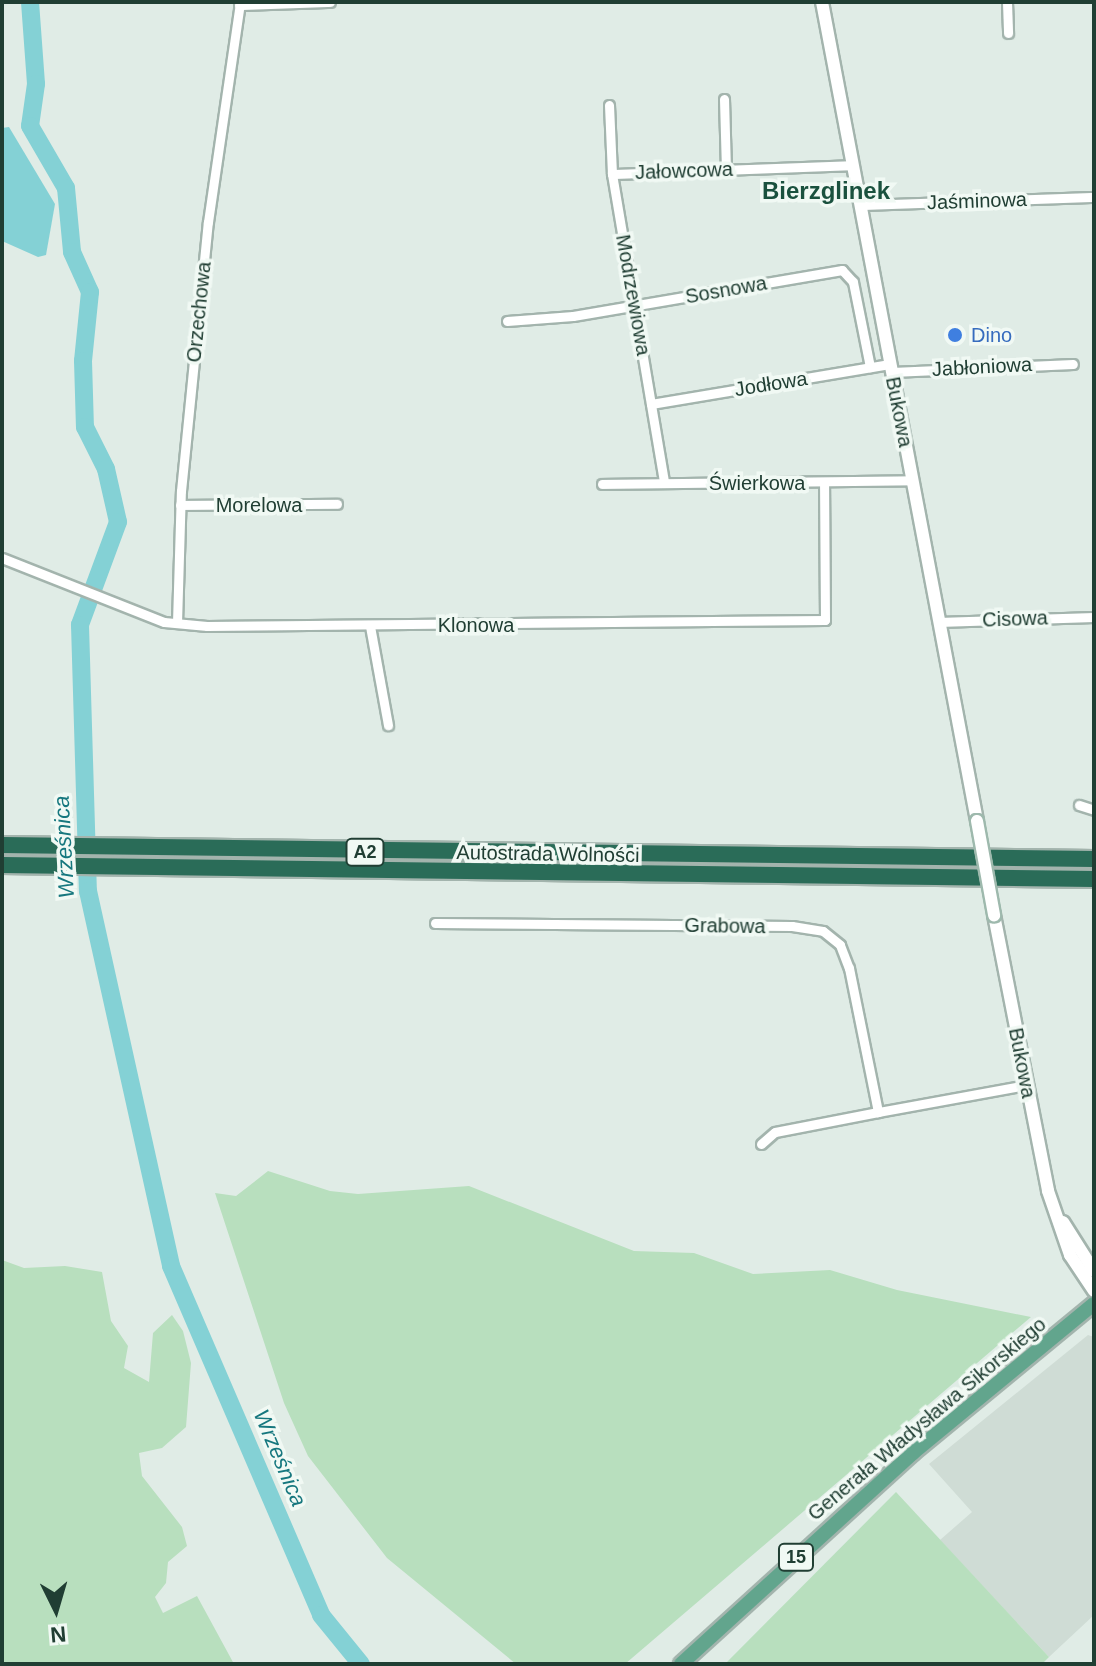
<!DOCTYPE html>
<meta charset="utf-8">
<style>
body{margin:0}
#map{position:relative;width:1096px;height:1666px;overflow:hidden;background:#e0ece6;font-family:Helvetica,sans-serif}
div>[style]{position:absolute}
.built>*{inset:0;background:#cfdcd5}
.green>*{inset:0;background:#b8dfbe;transform-origin:0 0}
.water>*{inset:0;background:#84d1d5}
.river>*{height:18px;margin:-9px;padding:0 9px;transform-origin:9px;border-radius:9px;background:#84d1d5}
.roads{filter:drop-shadow(2px 0 #a3b4ad) drop-shadow(-2px 0 #a3b4ad) drop-shadow(0 2px #a3b4ad) drop-shadow(0 -2px #a3b4ad)}
.minor>*{height:9px;margin:-4.5px;padding:0 4.5px;transform-origin:4.5px;border-radius:4.5px;background:#fff}
.secondary>*{height:12px;margin:-6px;padding:0 6px;transform-origin:6px;border-radius:6px;background:#fff}
.primary>*{height:14px;margin:-7px;padding:0 7px;transform-origin:7px;border-radius:7px;background:#62a58d}
.motorway>*{height:16px;margin:-8px;padding:0 8px;transform-origin:8px;border-radius:8px;background:#2a6c58}
.bridges{filter:drop-shadow(2px 0 #9eb9ad) drop-shadow(-2px 0 #9eb9ad) drop-shadow(0 2px #9eb9ad) drop-shadow(0 -2px #9eb9ad)}
.secondary-bridge>*{height:12px;margin:-6px;padding:0 6px;transform-origin:6px;border-radius:6px;background:#fff}
.dots>*{width:22px;height:22px;translate:-50% -50%;box-sizing:border-box;border:4px solid #f1f9f4;border-radius:50%}
span{translate:-50% -50%;white-space:nowrap;text-align:center;line-height:1.15;-webkit-text-stroke:7px #f1f9f4;paint-order:stroke}
.shield-label span{padding:2px 6px;background:#f1f9f4;border:2px solid;border-radius:6px;-webkit-text-stroke-width:0}
.shield-label{font-size:18px;color:#203e33;font-weight:700}
.street-label{font-size:20px;color:#203e33}
.shop-label{font-size:20px;color:#366cbe}
.left{translate:0 -50%;text-align:left}
.water-label{font-size:22px;color:#16777e;font-style:italic}
.quarter-label{font-size:24px;color:#1a513e;font-weight:700}
.frame{position:absolute;inset:0;border:4px solid #203e33;pointer-events:none}
.north{position:absolute;left:16px;top:1570px;width:80px;height:80px;-webkit-text-stroke:6px #f1f9f4;paint-order:stroke;rotate:175deg;font-size:22px;font-weight:700;line-height:32px;text-align:center;color:#203e33}
.north::after{content:'';display:block;margin:auto;width:28px;height:36px;background:#203e33;clip-path:polygon(50% 0,100% 100%,50% 72%,0 100%)}
</style>
<div id="map">
<div class="built">
<div style="clip-path:polygon(1088px 1335px,1094px 1337px,1094px 1615px,1049px 1657px,940px 1540px,972px 1512px,929px 1464px)"></div>
</div>
<div class="green">
<div style="left:2px;top:851px;width:63px;height:8px;rotate:2deg"></div>
<div style="clip-path:polygon(105px 856px,978px 864px,979px 873px,105px 862px)"></div>
<div style="clip-path:polygon(993px 865px,1094px 865px,1094px 873px,995px 872px)"></div>
<div style="clip-path:polygon(268px 1171px,330px 1191px,358px 1194px,469px 1186px,634px 1251px,694px 1253px,753px 1274px,830px 1270px,897px 1290px,1031px 1317px,625px 1664px,516px 1664px,387px 1558px,308px 1456px,284px 1403px,215px 1193px,236px 1196px)"></div>
<div style="clip-path:polygon(2px 1260px,24px 1268px,65px 1266px,102px 1272px,111px 1321px,128px 1346px,124px 1368px,149px 1382px,153px 1333px,172px 1315px,183px 1331px,191px 1363px,186px 1427px,162px 1448px,139px 1453px,142px 1476px,182px 1527px,187px 1546px,168px 1562px,166px 1583px,155px 1597px,163px 1613px,197px 1596px,234px 1664px,2px 1664px)"></div>
<div style="clip-path:polygon(896px 1492px,1049px 1657px,1042px 1664px,725px 1664px)"></div>
</div>
<div class="water">
<div style="clip-path:polygon(9px 127px,55px 204px,46px 255px,38px 257px,2px 241px,2px 128px)"></div>
</div>
<div class="river">
<div style="left:30px;top:2px;width:82px;rotate:85.8deg"></div>
<div style="left:36px;top:84px;width:42px;rotate:98.1deg"></div>
<div style="left:30px;top:126px;width:72px;rotate:59.9deg"></div>
<div style="left:66px;top:188px;width:64px;rotate:84.6deg"></div>
<div style="left:72px;top:252px;width:44px;rotate:65.8deg"></div>
<div style="left:90px;top:292px;width:69px;rotate:95.8deg"></div>
<div style="left:83px;top:361px;width:66px;rotate:88.3deg"></div>
<div style="left:85px;top:427px;width:47px;rotate:63.4deg"></div>
<div style="left:106px;top:469px;width:54px;rotate:77.2deg"></div>
<div style="left:118px;top:522px;width:110px;rotate:110.3deg"></div>
<div style="left:80px;top:625px;width:266px;rotate:88.3deg"></div>
<div style="left:88px;top:891px;width:384px;rotate:77.5deg"></div>
<div style="left:171px;top:1266px;width:380px;rotate:66.7deg"></div>
<div style="left:321px;top:1615px;width:63px;rotate:50.8deg"></div>
</div>
<div class="roads">
<div class="minor">
<div style="left:1007px;top:2px;width:31px;rotate:88deg"></div>
<div style="left:239px;top:5px;width:91px;rotate:-1.9deg"></div>
<div style="left:724px;top:99px;width:70px;rotate:88.4deg"></div>
<div style="left:609px;top:105px;width:69px;rotate:87.5deg"></div>
<div style="left:612px;top:174px;width:313px;rotate:80.4deg"></div>
<div style="left:612px;top:174px;width:240px;rotate:-2.1deg"></div>
<div style="left:860px;top:205px;width:234px;rotate:-2deg"></div>
<div style="left:507px;top:321px;width:66px;rotate:-4.3deg"></div>
<div style="left:573px;top:316px;width:273px;rotate:-9.7deg"></div>
<div style="left:842px;top:270px;width:16px;rotate:47deg"></div>
<div style="left:853px;top:282px;width:87px;rotate:78.7deg"></div>
<div style="left:892px;top:372px;width:181px;rotate:-2.5deg"></div>
<div style="left:651px;top:404px;width:242px;rotate:-9.5deg"></div>
<div style="left:602px;top:484px;width:310px;rotate:-0.7deg"></div>
<div style="left:180px;top:505px;width:157px;rotate:-0.4deg"></div>
<div style="left:2px;top:558px;width:174px;rotate:21.6deg"></div>
<div style="left:164px;top:622px;width:43px;rotate:5.3deg"></div>
<div style="left:207px;top:626px;width:618px;rotate:-0.56deg"></div>
<div style="left:825px;top:620px;width:138px;rotate:-90.4deg"></div>
<div style="left:938px;top:622px;width:156px;rotate:-1.8deg"></div>
<div style="left:177px;top:623px;width:132px;rotate:-88.3deg"></div>
<div style="left:181px;top:491px;width:270px;rotate:-84.3deg"></div>
<div style="left:208px;top:222px;width:222px;rotate:-81.7deg"></div>
<div style="left:370px;top:626px;width:101px;rotate:79.7deg"></div>
<div style="left:1079px;top:805px;width:16px;rotate:18deg"></div>
<div style="left:435px;top:923px;width:357px;rotate:0.5deg"></div>
<div style="left:792px;top:926px;width:31px;rotate:9deg"></div>
<div style="left:823px;top:931px;width:22px;rotate:39deg"></div>
<div style="left:840px;top:945px;width:25px;rotate:69deg"></div>
<div style="left:849px;top:968px;width:147px;rotate:78.6deg"></div>
<div style="left:878px;top:1112px;width:151px;rotate:-10.3deg"></div>
<div style="left:761px;top:1144px;width:18px;rotate:-41deg"></div>
<div style="left:775px;top:1132px;width:105px;rotate:-11deg"></div>
</div>
<div class="secondary">
<div style="left:822px;top:2px;width:834px;rotate:79.28deg"></div>
<div style="left:994px;top:915px;width:281px;rotate:78.9deg"></div>
<div style="left:1048px;top:1191px;width:68px;rotate:71deg"></div>
<div style="left:1070px;top:1255px;width:43px;rotate:56.3deg"></div>
<div style="left:1063px;top:1222px;width:58px;rotate:57.7deg"></div>
</div>
<div class="primary">
<div style="left:681px;top:1664px;width:314px;rotate:-42.3deg"></div>
<div style="left:913px;top:1453px;width:234px;rotate:-39.5deg"></div>
</div>
<div class="motorway">
<div style="left:2px;top:845px;width:1092px;rotate:0.73deg"></div>
<div style="left:2px;top:865px;width:1092px;rotate:0.73deg"></div>
</div>
</div>
<div class="bridges">
<div class="secondary-bridge">
<div style="left:977px;top:821px;width:96px;rotate:79.7deg"></div>
</div>
</div>
<div class="dots">
<div style="left:955px;top:335px;background:#3f7fe0"></div>
</div>
<div class="shield-label">
<span style="left:365px;top:852px">A2</span>
<span style="left:796px;top:1557px">15</span>
</div>
<div class="street-label">
<span style="left:684px;top:171px;rotate:-2deg">Jałowcowa</span>
<span style="left:977px;top:201px;rotate:-2deg">Jaśminowa</span>
<span style="left:726px;top:290px;rotate:-10deg">Sosnowa</span>
<span style="left:633px;top:295px;rotate:80deg">Modrzewiowa</span>
<span style="left:199px;top:312px;rotate:-84deg">Orzechowa</span>
<span style="left:982px;top:367px;rotate:-3deg">Jabłoniowa</span>
<span style="left:771px;top:384px;rotate:-9deg">Jodłowa</span>
<span style="left:899px;top:412px;rotate:79deg">Bukowa</span>
<span style="left:757px;top:483px">Świerkowa</span>
<span style="left:259px;top:505px">Morelowa</span>
<span style="left:1015px;top:619px;rotate:-2deg">Cisowa</span>
<span style="left:476px;top:625px">Klonowa</span>
<span style="left:548px;top:854px;rotate:1deg">Autostrada Wolności</span>
<span style="left:725px;top:926px;rotate:1deg">Grabowa</span>
<span style="left:1022px;top:1063px;rotate:79deg">Bukowa</span>
<span style="left:927px;top:1419px;rotate:-40deg">Generała Władysława Sikorskiego</span>
</div>
<div class="shop-label">
<span class="left" style="left:971px;top:335px">Dino</span>
</div>
<div class="water-label">
<span style="left:64px;top:847px;rotate:-93deg">Wrześnica</span>
<span style="left:280px;top:1458px;rotate:67deg">Wrześnica</span>
</div>
<div class="quarter-label">
<span style="left:826px;top:191px">Bierzglinek</span>
</div>
<div class="frame"></div>
<div class="north">N</div>
</div>
